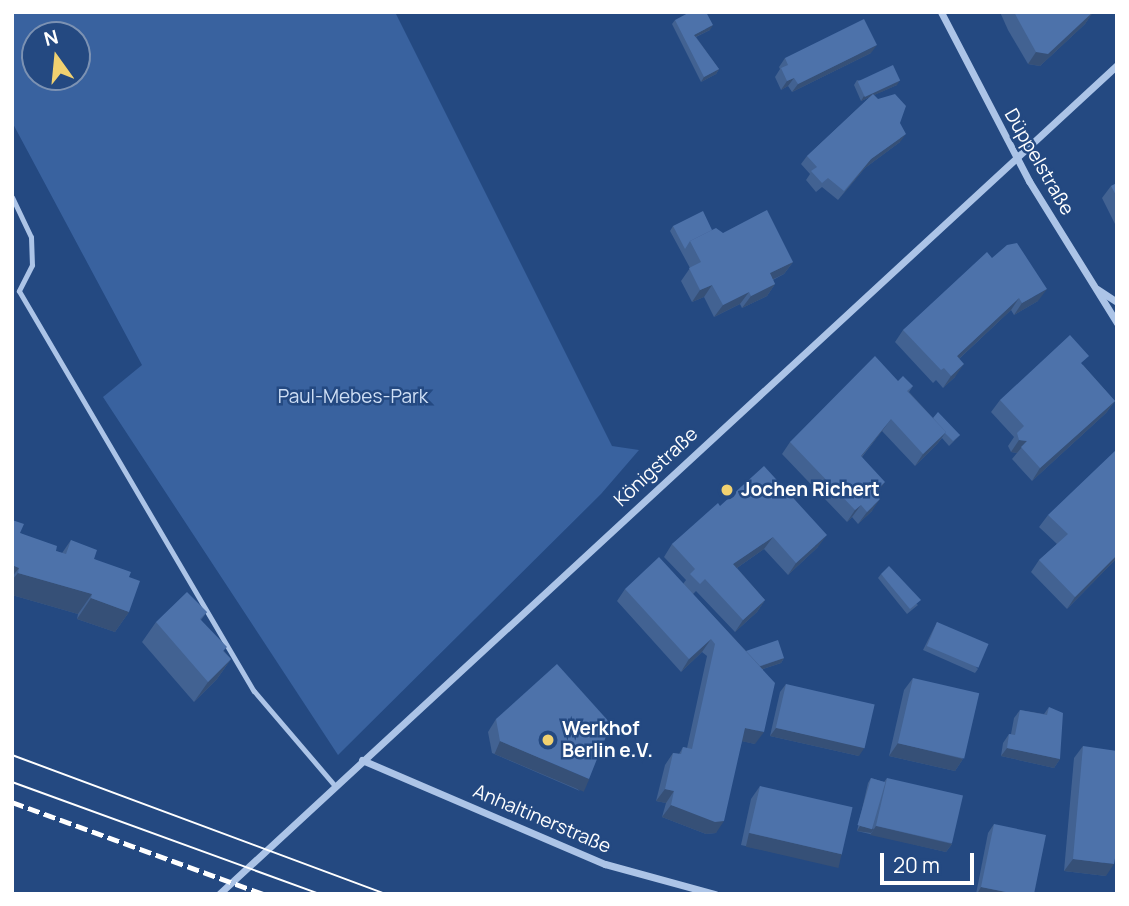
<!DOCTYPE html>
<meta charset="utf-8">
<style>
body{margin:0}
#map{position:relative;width:1129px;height:906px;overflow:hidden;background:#244981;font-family:Manrope,sans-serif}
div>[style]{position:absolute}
.green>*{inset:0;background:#39629f}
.lane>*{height:5px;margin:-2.5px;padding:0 2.5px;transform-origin:2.5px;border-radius:2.5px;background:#acc4e7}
.street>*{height:7px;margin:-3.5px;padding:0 3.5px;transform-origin:3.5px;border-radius:3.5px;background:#acc4e7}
.tram>*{height:2px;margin:-1px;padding:0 1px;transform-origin:1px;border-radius:1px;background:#fff}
.rail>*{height:5px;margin-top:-2.5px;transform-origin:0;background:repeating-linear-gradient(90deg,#fff 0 12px,transparent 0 17px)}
.wall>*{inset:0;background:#426292}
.shaded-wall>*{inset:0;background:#365077;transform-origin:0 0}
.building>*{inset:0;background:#4d72aa;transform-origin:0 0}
.dots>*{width:19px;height:19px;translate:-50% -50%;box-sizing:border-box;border:4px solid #244981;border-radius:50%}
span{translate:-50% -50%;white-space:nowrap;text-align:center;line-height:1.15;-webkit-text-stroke:5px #244981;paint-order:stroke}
.street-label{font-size:19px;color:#fff}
.park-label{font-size:19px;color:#cfdff5}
.poi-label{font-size:19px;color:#fff;font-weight:700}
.left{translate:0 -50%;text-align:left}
.frame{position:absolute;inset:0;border:14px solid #fff;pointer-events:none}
.north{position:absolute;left:21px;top:21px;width:70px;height:70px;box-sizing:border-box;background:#244981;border:2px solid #7c92b3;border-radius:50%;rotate:345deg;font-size:19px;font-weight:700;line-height:28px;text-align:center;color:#fff}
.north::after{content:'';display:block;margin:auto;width:24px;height:32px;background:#f1d170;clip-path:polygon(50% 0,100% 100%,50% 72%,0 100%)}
.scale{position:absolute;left:880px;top:853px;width:94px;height:32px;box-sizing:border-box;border:4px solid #fff;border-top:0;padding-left:9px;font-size:21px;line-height:24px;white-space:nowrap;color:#fff;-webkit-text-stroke:5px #244981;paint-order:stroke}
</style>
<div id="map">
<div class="green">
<div style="clip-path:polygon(evenodd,12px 12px,395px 12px,612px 446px,639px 450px,601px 494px,338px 755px,103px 397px,142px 365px,12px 122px,12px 12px,35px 35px,77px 35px,77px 77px,35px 77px,35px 35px)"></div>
</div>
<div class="lane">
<div style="left:12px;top:197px;width:44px;rotate:64.6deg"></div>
<div style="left:31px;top:237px;width:28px;rotate:88deg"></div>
<div style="left:32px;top:265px;width:29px;rotate:117deg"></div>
<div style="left:19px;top:291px;width:464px;rotate:59.6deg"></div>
<div style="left:254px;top:691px;width:125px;rotate:49.5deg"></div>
</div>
<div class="street">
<div style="left:941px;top:12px;width:191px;rotate:62.5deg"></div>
<div style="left:1029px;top:181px;width:167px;rotate:58.2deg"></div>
<div style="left:1097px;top:289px;width:24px;rotate:33deg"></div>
<div style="left:362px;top:760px;width:264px;rotate:23.2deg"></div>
<div style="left:605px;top:864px;width:114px;rotate:15.3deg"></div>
<div style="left:219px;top:894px;width:1222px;rotate:-42.71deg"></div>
</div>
<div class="tram">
<div style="left:12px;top:755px;width:399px;rotate:20.4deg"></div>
<div style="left:12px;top:782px;width:327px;rotate:20deg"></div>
</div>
<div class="rail">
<div style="left:12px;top:802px;width:268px;rotate:20.1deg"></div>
</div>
<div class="wall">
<div style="clip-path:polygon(1000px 12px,1093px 12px,1085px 24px,1040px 66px,1028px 64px,1008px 30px)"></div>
<div style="clip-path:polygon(675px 20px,710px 30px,696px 37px,719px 69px,716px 74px,701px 82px,672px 24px)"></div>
<div style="clip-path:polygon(871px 53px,792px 92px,788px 86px,781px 90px,775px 77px,780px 69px,779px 67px,785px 58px)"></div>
<div style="clip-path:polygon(857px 80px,897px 85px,874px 95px,900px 123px,900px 142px,865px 168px,838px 200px,822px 187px,816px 192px,806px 180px,810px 174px,801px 164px,807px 156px,870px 97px,861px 101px,854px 85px)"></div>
<div style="clip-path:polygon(1117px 183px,1116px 226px,1102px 198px,1111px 186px)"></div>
<div style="clip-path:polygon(673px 226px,712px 230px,723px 233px,793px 262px,784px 274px,773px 280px,775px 284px,767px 296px,742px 308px,740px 304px,714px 317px,704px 297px,692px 302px,681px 281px,690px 268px,670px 231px)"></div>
<div style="clip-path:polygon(992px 258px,1038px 301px,1014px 315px,1011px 310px,959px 359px,955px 377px,943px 388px,936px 380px,933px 383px,895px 342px,903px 330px)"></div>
<div style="clip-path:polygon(1083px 365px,1115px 401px,1106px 413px,1032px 481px,1012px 459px,1017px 453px,1011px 452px,1008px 446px,1014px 437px,991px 412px,1000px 400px)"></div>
<div style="clip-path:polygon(898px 381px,913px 386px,909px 392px,933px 418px,960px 435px,949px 446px,942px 438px,937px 444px,915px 466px,882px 431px,862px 457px,876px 495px,872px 511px,858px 524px,852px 517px,847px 522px,782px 454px,790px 442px)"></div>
<div style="clip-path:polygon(720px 506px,818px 547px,788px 575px,764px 549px,737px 568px,765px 600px,757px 612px,735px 632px,696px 591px,693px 594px,746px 651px,784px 658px,781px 663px,763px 669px,755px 744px,742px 741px,716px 833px,706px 834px,662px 817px,666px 803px,656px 801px,665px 765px,673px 753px,679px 754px,683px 747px,687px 748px,707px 656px,702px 652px,681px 672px,617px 601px,625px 589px,683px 584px,686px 580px,664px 557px,672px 544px)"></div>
<div style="clip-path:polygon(1048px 515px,1117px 558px,1067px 609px,1031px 572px,1039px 560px,1057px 544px,1039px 527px)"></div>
<div style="clip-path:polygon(12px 520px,20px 533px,56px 551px,62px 553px,71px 540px,94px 559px,129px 577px,129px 612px,115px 632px,77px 619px,78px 614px,12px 595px)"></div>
<div style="clip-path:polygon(881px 574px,918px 605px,907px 614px,878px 578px)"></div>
<div style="clip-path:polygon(207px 612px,201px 620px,224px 651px,231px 659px,217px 679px,194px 702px,142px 642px,156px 622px)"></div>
<div style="clip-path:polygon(937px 622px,978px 669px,975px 673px,923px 650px)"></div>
<div style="clip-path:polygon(913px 678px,963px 759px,955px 771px,889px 756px,904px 690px)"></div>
<div style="clip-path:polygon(786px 684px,859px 756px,770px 736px,780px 692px)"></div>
<div style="clip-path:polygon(1049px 707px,1060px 759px,1054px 768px,1001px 756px,1003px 743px,1009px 734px,1011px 734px,1014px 718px,1020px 710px,1044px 714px)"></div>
<div style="clip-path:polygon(496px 719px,580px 791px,492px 753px,488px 732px)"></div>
<div style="clip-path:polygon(1083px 746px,1106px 876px,1064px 871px,1074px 758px)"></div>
<div style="clip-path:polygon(871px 778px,884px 782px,887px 778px,952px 844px,946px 852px,857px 831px,868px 783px)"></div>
<div style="clip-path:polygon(760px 786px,842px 854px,834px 866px,741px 845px,751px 799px)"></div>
<div style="clip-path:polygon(994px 824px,1034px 894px,976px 894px,988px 833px)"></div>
</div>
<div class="shaded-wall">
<div style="clip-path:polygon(1093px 12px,1085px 24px,1040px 66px,1028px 64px,1036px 52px)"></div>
<div style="clip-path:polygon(713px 25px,710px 30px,691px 39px,694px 35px)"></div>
<div style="clip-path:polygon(877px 45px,871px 53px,792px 92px,798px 84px)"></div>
<div style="clip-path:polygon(719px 69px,716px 74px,701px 82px,704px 77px)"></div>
<div style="clip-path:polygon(794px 78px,788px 86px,781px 90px,787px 81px)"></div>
<div style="clip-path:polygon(900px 80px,897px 85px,861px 101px,864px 96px)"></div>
<div style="clip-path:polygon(906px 134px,900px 142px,865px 168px,838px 200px,871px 159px)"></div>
<div style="clip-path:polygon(793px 262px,784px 274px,761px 285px,770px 273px)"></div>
<div style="clip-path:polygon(775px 284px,767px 296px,742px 308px,751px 296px)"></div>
<div style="clip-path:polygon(712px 285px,704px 297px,692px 302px,700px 290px)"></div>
<div style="clip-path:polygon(1047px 289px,1038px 301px,1014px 315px,1022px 303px)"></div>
<div style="clip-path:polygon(749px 292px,740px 304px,714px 317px,723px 305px)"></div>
<div style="clip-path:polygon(1019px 298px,1011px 310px,948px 369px,957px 356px)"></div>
<div style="clip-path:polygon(964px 364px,955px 377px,943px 388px,951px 376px)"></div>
<div style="clip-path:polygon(1115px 401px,1106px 413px,1032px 481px,1040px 468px)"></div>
<div style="clip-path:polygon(891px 419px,882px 431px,852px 468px,861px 456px)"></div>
<div style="clip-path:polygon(946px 432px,937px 444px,915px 466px,923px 454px)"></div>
<div style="clip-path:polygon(1019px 440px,1027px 441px,1017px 453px,1011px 452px)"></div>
<div style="clip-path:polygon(885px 482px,877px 494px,865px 505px,874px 493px)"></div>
<div style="clip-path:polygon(880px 499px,872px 511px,858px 524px,867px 512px)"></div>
<div style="clip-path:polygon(861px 505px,852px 517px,847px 522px,855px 510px)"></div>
<div style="clip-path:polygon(827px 535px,818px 547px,788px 575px,796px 563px)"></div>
<div style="clip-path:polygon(773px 537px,764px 549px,724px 577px,733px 564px)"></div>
<div style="clip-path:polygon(1117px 555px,1117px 558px,1067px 609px,1075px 597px)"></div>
<div style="clip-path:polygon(12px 565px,19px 568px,12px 577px)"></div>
<div style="clip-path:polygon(18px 573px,92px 594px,78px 614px,12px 595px,12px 580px)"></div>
<div style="clip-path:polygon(91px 598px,129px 612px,115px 632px,77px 619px)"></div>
<div style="clip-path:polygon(765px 600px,757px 612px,735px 632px,743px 620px)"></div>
<div style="clip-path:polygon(711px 639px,702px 652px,681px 672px,689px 659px)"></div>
<div style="clip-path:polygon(784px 658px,781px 663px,747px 674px,750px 670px)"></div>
<div style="clip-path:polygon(231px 659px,217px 679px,194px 702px,208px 682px)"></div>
<div style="clip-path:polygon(745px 728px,764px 732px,755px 744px,736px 740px)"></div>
<div style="clip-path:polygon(776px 728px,865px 747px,859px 756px,770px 736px)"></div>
<div style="left:500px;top:741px;width:97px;height:14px;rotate:23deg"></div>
<div style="clip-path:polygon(898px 743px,963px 759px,955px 771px,889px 756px)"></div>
<div style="clip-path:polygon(1007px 748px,1060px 759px,1054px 768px,1001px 756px)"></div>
<div style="clip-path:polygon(665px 789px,674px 791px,666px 803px,656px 801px)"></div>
<div style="clip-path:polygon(671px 805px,724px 821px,716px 833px,706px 834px,662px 817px)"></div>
<div style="clip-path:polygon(860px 826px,874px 829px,871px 833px,857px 831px)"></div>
<div style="clip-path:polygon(876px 826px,952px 844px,946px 852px,870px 835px)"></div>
<div style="left:749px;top:833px;width:95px;height:14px;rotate:13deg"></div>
<div style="clip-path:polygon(1073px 859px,1114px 864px,1106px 876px,1064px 871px)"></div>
<div style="clip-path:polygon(981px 887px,1016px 894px,977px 894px)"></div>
</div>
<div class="building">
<div style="clip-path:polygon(690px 12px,706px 12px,713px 25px,694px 35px,719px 69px,704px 77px,675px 20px)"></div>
<div style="clip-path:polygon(1014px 12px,1093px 12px,1048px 54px,1036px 52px)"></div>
<div style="clip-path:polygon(864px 19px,877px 45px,798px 84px,794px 78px,787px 81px,781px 68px,788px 65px,785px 58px)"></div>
<div style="left:893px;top:65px;width:17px;height:39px;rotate:65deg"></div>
<div style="clip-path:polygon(873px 94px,878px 99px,895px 94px,906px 106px,900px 123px,906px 134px,871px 159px,844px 191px,828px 178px,822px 183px,811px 171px,817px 167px,807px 156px)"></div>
<div style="clip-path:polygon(1117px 183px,1117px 197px,1111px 186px)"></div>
<div style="clip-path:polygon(767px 210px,793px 262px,770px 273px,775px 284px,751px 296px,749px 292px,723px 305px,712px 285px,700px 290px,689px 268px,701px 262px,690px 241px,716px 228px,723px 233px)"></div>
<div style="clip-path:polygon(703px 211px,712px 230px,690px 241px,685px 249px,673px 226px)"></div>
<div style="clip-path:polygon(1017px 243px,1047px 289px,1022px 303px,1019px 298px,957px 356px,964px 364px,951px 376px,944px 368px,941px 370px,903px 330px,987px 252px,992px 258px,1007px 245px)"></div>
<div style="clip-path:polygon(1070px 335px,1089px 356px,1081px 363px,1115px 401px,1040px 468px,1021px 447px,1027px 441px,1019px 440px,1017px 433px,1024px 426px,1000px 400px)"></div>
<div style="clip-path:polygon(875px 356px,898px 381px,903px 376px,913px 386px,907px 391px,946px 432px,923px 454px,891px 419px,861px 456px,885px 482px,874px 493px,880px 499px,867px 512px,861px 505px,855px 510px,790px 442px)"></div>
<div style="clip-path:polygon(938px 412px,960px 435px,953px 441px,945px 433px,946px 432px,933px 418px)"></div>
<div style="clip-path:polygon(1117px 449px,1117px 555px,1075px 597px,1039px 560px,1068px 534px,1048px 515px)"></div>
<div style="clip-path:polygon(764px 466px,827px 535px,796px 563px,773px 537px,733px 564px,765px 600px,743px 620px,705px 579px,700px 584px,690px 574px,695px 569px,672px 544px,718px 503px,720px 506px)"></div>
<div style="clip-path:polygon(12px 520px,24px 524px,20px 533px,57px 546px,56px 551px,66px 554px,71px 540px,97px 550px,94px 559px,131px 572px,129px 577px,140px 581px,129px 612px,91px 598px,92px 594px,18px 573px,19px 568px,12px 565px)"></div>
<div style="clip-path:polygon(659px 557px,775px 683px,764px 732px,745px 728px,724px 821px,715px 822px,671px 805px,674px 791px,665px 789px,673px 753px,681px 754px,683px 747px,692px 749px,715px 644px,711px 639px,689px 659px,625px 589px)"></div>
<div style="clip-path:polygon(889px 566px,921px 600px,910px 609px,881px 574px)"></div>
<div style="clip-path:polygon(187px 592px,207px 612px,200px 619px,227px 647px,223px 651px,231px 659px,208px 682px,156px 622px)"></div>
<div style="left:937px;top:622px;width:56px;height:26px;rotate:23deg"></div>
<div style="clip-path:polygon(778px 640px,784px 658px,760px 666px,746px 651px)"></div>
<div style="clip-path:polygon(557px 664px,611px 724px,589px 779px,500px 741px,496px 719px)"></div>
<div style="left:913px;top:678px;width:68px;height:67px;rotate:13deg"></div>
<div style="left:786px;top:684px;width:91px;height:45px;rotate:13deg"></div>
<div style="clip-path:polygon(1049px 707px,1063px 713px,1060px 759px,1007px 748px,1009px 734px,1015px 735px,1020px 710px,1047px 715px)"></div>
<div style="clip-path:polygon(1083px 746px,1117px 751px,1117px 847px,1114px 864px,1073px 859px)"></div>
<div style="left:871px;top:778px;width:15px;height:49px;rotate:16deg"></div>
<div style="left:887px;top:778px;width:78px;height:49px;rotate:13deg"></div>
<div style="left:760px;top:786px;width:95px;height:48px;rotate:13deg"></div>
<div style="clip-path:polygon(994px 824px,1046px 835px,1034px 894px,1016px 894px,981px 887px)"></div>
</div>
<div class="dots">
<div style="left:727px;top:490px;background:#f1d170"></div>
<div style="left:548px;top:740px;background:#f1d170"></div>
</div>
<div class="street-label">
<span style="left:1039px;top:162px;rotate:60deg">Düppelstraße</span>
<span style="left:656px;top:467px;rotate:-43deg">Königstraße</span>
<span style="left:542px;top:819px;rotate:23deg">Anhaltinerstraße</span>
</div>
<div class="park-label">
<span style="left:353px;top:397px">Paul-Mebes-Park</span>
</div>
<div class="poi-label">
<span class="left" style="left:741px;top:490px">Jochen Richert</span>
<span class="left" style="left:562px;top:740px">Werkhof<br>Berlin e.V.</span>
</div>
<div class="frame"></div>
<div class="north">N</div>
<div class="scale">20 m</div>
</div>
